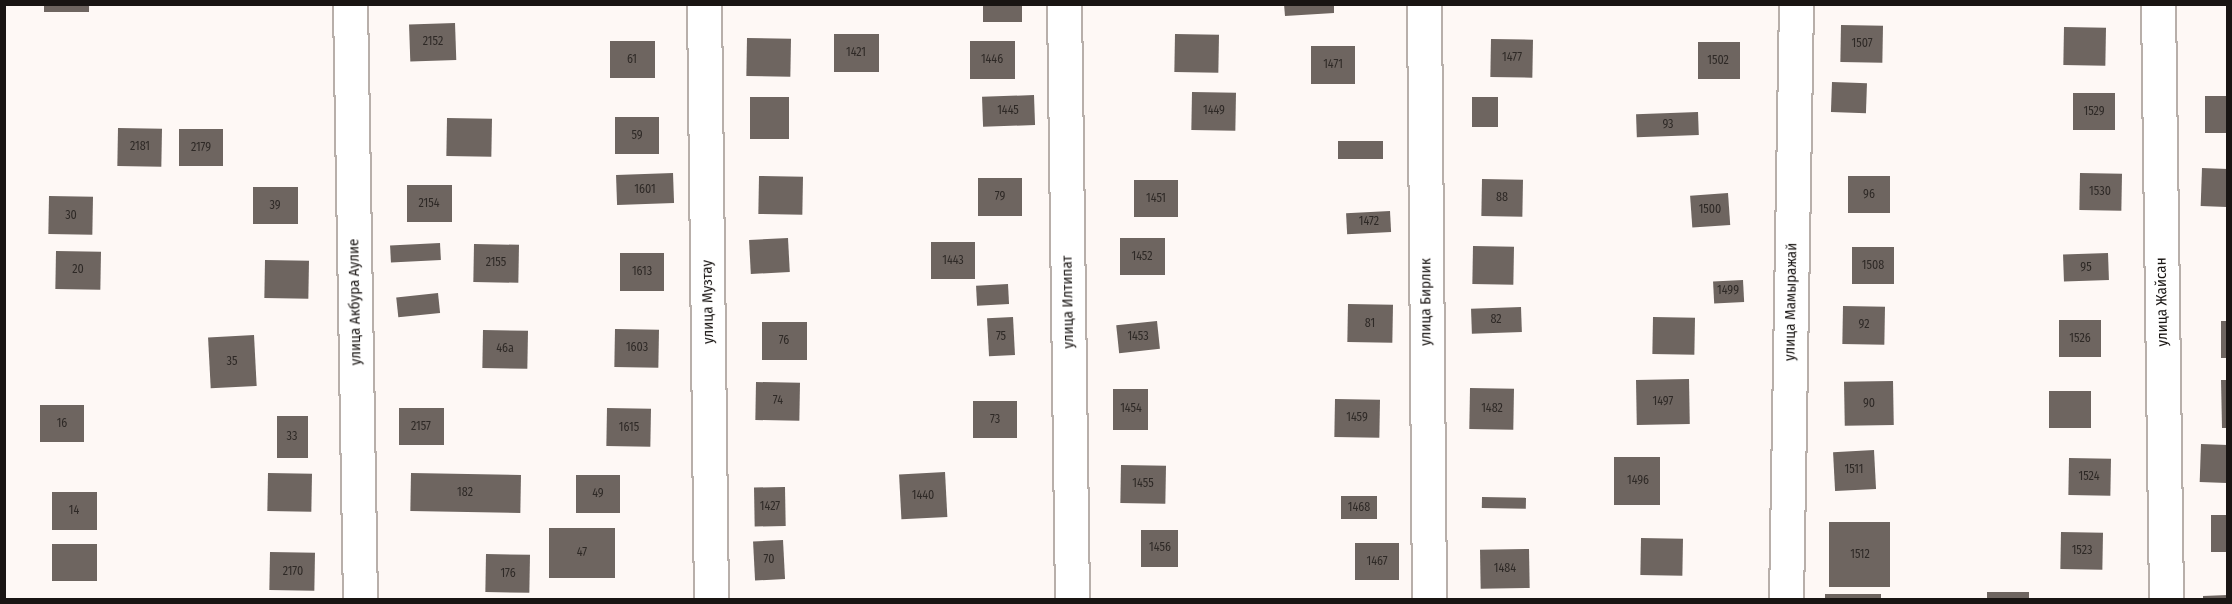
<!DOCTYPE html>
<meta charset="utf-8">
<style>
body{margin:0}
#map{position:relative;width:2232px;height:604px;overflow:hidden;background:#fef8f5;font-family:"Fira Sans Condensed",sans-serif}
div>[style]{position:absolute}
.building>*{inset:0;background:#6e6560;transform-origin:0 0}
.roads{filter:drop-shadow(2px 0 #b8afaa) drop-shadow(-2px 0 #b8afaa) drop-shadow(0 2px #b8afaa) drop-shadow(0 -2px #b8afaa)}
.minor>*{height:33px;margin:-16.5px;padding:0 16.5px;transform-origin:16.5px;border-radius:16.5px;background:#fff}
span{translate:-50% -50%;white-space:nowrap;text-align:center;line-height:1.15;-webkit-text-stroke:4.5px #fff;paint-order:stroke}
.number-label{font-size:12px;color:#2e2926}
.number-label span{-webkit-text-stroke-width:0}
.street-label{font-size:15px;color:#191513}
.frame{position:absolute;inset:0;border:6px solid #191513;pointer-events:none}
</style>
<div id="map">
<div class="building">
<div style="left:44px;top:4px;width:45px;height:8px"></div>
<div style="left:983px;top:4px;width:39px;height:18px"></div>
<div style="clip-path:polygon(1284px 4px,1334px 4px,1334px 13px,1285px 16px)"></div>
<div style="left:455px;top:23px;width:37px;height:46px;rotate:88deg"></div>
<div style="left:1841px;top:25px;width:42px;height:37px;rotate:1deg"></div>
<div style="left:2064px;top:27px;width:42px;height:38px;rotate:1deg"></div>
<div style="left:834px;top:34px;width:45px;height:38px"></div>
<div style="left:1175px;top:34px;width:44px;height:38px;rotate:1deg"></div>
<div style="left:747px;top:38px;width:44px;height:38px;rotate:1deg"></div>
<div style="left:1491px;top:39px;width:42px;height:38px;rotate:1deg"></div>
<div style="left:610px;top:41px;width:45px;height:37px"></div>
<div style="left:970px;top:41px;width:45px;height:38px"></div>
<div style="left:1698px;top:42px;width:42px;height:37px"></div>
<div style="left:1311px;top:46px;width:44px;height:38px"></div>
<div style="left:1832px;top:82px;width:35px;height:30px;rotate:2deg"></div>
<div style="left:1192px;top:92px;width:44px;height:38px;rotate:1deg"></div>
<div style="left:2073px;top:93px;width:42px;height:37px"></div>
<div style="left:1034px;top:95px;width:30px;height:52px;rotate:88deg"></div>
<div style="left:2205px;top:96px;width:23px;height:37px"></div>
<div style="left:789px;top:97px;width:42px;height:39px;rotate:90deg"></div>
<div style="left:1472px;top:97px;width:26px;height:30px"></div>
<div style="left:1698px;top:112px;width:23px;height:62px;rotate:88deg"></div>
<div style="left:615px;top:117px;width:44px;height:37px"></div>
<div style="left:447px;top:118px;width:45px;height:38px;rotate:1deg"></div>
<div style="left:118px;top:128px;width:44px;height:38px;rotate:1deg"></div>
<div style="left:179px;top:129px;width:44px;height:37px"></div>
<div style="left:1383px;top:141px;width:18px;height:45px;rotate:90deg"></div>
<div style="left:2202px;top:168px;width:26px;height:38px;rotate:2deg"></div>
<div style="left:673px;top:173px;width:30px;height:57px;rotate:88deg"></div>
<div style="left:2080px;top:173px;width:42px;height:37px;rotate:1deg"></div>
<div style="left:759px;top:176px;width:44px;height:38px;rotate:1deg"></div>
<div style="left:1848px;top:176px;width:42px;height:37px"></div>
<div style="left:978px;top:178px;width:44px;height:38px"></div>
<div style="left:1482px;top:179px;width:41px;height:37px;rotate:1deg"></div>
<div style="left:1134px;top:180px;width:44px;height:37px"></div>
<div style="left:407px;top:185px;width:45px;height:37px"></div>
<div style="left:253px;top:187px;width:45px;height:37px"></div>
<div style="left:1728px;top:193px;width:32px;height:38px;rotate:86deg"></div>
<div style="left:49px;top:196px;width:44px;height:38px;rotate:1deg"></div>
<div style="left:1390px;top:211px;width:21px;height:44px;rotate:87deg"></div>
<div style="left:788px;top:238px;width:34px;height:39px;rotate:87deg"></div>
<div style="left:1120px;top:238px;width:45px;height:37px"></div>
<div style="left:931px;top:242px;width:44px;height:37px"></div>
<div style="left:440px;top:243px;width:17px;height:50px;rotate:87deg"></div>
<div style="left:474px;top:244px;width:45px;height:38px;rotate:1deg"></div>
<div style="left:1473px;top:246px;width:41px;height:38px;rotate:1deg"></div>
<div style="left:1852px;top:247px;width:42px;height:37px"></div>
<div style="left:56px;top:251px;width:45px;height:38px;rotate:1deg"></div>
<div style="left:620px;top:253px;width:44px;height:38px"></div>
<div style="left:2108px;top:253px;width:27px;height:45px;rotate:88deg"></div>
<div style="left:265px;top:260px;width:44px;height:38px;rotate:1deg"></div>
<div style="left:1743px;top:280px;width:22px;height:30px;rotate:87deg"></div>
<div style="left:1008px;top:284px;width:20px;height:32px;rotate:87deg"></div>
<div style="left:438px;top:293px;width:20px;height:42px;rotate:84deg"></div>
<div style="left:1348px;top:304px;width:45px;height:38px;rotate:1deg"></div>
<div style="left:1843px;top:306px;width:42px;height:38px;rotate:1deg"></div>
<div style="left:1521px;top:307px;width:25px;height:50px;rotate:88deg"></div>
<div style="left:1013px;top:317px;width:38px;height:26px;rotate:87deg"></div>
<div style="left:1653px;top:317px;width:42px;height:37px;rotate:1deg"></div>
<div style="left:2059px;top:320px;width:42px;height:37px"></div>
<div style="left:1157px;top:321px;width:28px;height:41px;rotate:84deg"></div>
<div style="left:2221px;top:321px;width:7px;height:37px"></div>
<div style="left:762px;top:322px;width:45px;height:38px"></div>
<div style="left:615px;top:329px;width:44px;height:38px;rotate:1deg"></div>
<div style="left:483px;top:330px;width:45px;height:38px;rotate:1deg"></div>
<div style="left:254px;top:335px;width:51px;height:46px;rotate:87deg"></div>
<div style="left:1689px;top:379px;width:45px;height:53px;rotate:89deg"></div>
<div style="clip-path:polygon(2221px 380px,2228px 380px,2228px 428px,2222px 428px)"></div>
<div style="left:1893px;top:381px;width:44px;height:49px;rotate:89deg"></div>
<div style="left:756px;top:382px;width:44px;height:38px;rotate:1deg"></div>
<div style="left:1470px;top:388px;width:44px;height:41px;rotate:1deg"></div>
<div style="left:1113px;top:389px;width:35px;height:41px"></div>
<div style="left:2049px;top:391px;width:42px;height:37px"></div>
<div style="left:1335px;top:399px;width:45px;height:38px;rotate:1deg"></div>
<div style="left:973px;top:401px;width:44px;height:37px"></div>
<div style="left:40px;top:405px;width:44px;height:37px"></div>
<div style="left:399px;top:408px;width:45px;height:37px"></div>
<div style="left:607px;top:408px;width:44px;height:38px;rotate:1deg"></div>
<div style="left:277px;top:416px;width:31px;height:42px"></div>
<div style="left:2201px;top:444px;width:27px;height:38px;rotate:2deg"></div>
<div style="left:1874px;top:450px;width:39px;height:41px;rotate:87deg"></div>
<div style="left:1614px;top:457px;width:46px;height:48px"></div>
<div style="left:2069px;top:458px;width:42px;height:37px;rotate:1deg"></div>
<div style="left:1121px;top:465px;width:45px;height:38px;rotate:1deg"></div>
<div style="left:945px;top:472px;width:45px;height:46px;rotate:87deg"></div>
<div style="left:268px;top:473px;width:44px;height:38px;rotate:1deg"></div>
<div style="left:411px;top:473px;width:110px;height:38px;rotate:1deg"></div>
<div style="left:576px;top:475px;width:44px;height:38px"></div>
<div style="left:785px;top:487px;width:39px;height:31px;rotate:89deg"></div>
<div style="left:52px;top:492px;width:45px;height:38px"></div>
<div style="left:1341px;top:496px;width:36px;height:23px"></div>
<div style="left:1482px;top:497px;width:44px;height:11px;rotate:1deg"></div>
<div style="left:2211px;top:515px;width:17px;height:37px"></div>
<div style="left:1890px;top:522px;width:65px;height:61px;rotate:90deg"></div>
<div style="left:615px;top:528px;width:50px;height:66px;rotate:90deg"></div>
<div style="left:1141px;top:530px;width:37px;height:37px"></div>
<div style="left:2061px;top:532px;width:42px;height:37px;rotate:1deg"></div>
<div style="left:1641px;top:538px;width:42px;height:37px;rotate:1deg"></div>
<div style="left:783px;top:540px;width:39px;height:30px;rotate:87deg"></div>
<div style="left:1355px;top:543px;width:44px;height:37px"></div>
<div style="left:52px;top:544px;width:45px;height:37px"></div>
<div style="left:1529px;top:549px;width:39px;height:49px;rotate:89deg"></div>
<div style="left:270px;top:552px;width:45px;height:38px;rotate:1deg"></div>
<div style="left:486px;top:554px;width:44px;height:38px;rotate:1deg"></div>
<div style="left:1987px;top:592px;width:42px;height:8px"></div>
<div style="left:1825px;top:594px;width:56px;height:6px"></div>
<div style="clip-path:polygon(2228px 595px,2228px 600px,2203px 600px,2203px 596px)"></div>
</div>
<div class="roads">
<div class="minor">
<div style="left:350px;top:4px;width:596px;rotate:89.04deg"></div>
<div style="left:704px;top:4px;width:596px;rotate:89.33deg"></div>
<div style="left:1064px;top:4px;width:596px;rotate:89.23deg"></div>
<div style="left:1424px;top:4px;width:596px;rotate:89.52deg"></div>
<div style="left:2158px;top:4px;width:596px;rotate:89.23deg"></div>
<div style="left:1786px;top:600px;width:596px;rotate:-89.04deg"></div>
</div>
</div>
<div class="number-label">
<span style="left:433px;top:42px">2152</span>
<span style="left:1862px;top:44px">1507</span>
<span style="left:856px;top:53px">1421</span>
<span style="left:1512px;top:58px">1477</span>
<span style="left:632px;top:60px">61</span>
<span style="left:992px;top:60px">1446</span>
<span style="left:1718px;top:61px">1502</span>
<span style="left:1333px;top:65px">1471</span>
<span style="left:1008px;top:111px">1445</span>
<span style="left:1214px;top:111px">1449</span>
<span style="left:2094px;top:112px">1529</span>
<span style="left:1668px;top:125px">93</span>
<span style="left:637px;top:136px">59</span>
<span style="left:140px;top:147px">2181</span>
<span style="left:201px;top:148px">2179</span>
<span style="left:645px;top:190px">1601</span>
<span style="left:2100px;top:192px">1530</span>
<span style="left:1869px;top:195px">96</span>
<span style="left:1000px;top:197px">79</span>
<span style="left:1502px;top:198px">88</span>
<span style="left:1156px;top:199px">1451</span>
<span style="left:429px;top:204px">2154</span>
<span style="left:275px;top:206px">39</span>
<span style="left:1710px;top:210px">1500</span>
<span style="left:71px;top:216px">30</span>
<span style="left:1369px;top:222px">1472</span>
<span style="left:1142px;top:257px">1452</span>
<span style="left:953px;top:261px">1443</span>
<span style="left:496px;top:263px">2155</span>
<span style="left:1873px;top:266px">1508</span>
<span style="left:2086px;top:268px">95</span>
<span style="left:78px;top:270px">20</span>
<span style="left:642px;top:272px">1613</span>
<span style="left:1728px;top:291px">1499</span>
<span style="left:1496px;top:320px">82</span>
<span style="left:1370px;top:324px">81</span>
<span style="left:1864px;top:325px">92</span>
<span style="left:1001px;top:337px">75</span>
<span style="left:1138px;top:337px">1453</span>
<span style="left:2080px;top:339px">1526</span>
<span style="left:784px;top:341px">76</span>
<span style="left:637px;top:348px">1603</span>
<span style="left:505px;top:349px">46а</span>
<span style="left:232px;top:362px">35</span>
<span style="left:778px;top:401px">74</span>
<span style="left:1663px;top:402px">1497</span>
<span style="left:1869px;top:404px">90</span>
<span style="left:1131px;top:409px">1454</span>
<span style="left:1492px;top:409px">1482</span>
<span style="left:1357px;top:418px">1459</span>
<span style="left:995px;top:420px">73</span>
<span style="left:62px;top:424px">16</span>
<span style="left:421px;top:427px">2157</span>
<span style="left:629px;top:428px">1615</span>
<span style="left:292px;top:437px">33</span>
<span style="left:1854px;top:470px">1511</span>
<span style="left:2089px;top:477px">1524</span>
<span style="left:1638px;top:481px">1496</span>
<span style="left:1143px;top:484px">1455</span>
<span style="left:465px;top:493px">182</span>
<span style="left:598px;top:494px">49</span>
<span style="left:923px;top:496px">1440</span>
<span style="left:770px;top:507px">1427</span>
<span style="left:1359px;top:508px">1468</span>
<span style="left:74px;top:511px">14</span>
<span style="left:1160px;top:548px">1456</span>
<span style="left:2082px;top:551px">1523</span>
<span style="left:582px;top:553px">47</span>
<span style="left:1860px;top:555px">1512</span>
<span style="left:769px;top:560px">70</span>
<span style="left:1377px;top:562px">1467</span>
<span style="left:1505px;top:569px">1484</span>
<span style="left:293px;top:572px">2170</span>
<span style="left:508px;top:574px">176</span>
</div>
<div class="street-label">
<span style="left:355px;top:302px;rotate:-91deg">улица Акбура Аулие</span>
<span style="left:708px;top:302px;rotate:-91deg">улица Музтау</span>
<span style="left:1068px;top:302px;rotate:-91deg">улица Илтипат</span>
<span style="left:1426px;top:302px;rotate:-90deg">улица Бирлик</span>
<span style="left:1791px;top:302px;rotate:-89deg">улица Мамыражай</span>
<span style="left:2162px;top:302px;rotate:-91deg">улица Жайсан</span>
</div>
<div class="frame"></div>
</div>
